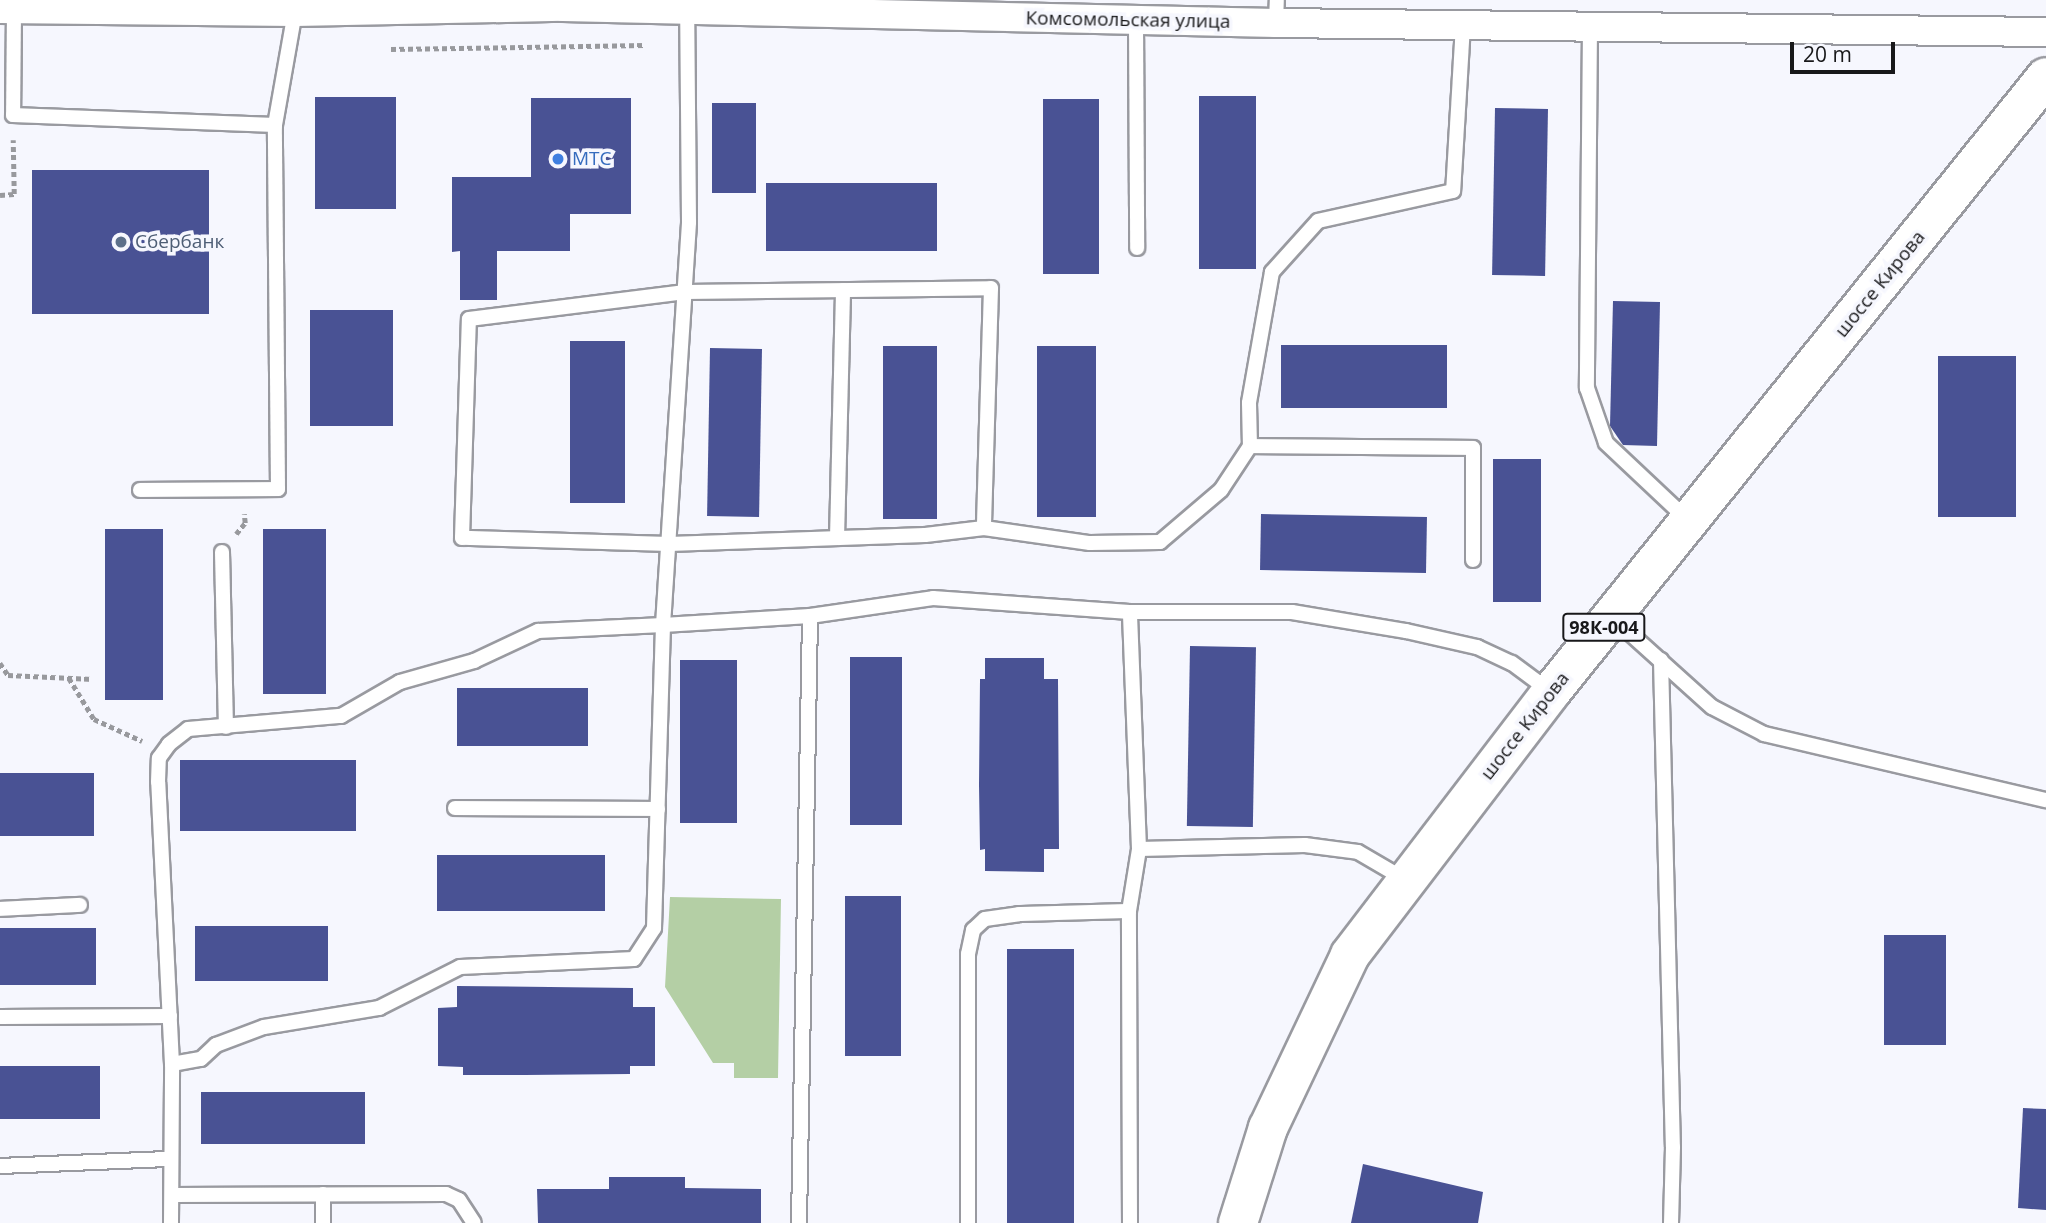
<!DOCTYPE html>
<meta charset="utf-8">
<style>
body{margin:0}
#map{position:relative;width:2046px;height:1223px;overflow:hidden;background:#f6f7fe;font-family:"Open Sans",sans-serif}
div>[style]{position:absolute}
.green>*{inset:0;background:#b4cfa5}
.building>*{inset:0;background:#495294;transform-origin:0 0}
.path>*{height:4.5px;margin-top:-2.25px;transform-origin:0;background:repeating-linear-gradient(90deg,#98999d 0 5px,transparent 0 8.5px)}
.roads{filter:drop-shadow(2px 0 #999aa0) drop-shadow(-2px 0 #999aa0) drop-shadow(0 2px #999aa0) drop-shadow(0 -2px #999aa0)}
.lane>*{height:14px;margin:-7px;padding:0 7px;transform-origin:7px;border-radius:7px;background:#fff}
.street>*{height:28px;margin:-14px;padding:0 14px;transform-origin:14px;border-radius:14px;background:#fff}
.primary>*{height:38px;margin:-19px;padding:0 19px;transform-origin:19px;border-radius:19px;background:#fff}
.dots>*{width:19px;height:19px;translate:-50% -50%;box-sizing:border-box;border:4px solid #f6f7fe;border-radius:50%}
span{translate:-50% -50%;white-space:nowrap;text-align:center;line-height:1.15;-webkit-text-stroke:7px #f6f7fe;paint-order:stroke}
.shield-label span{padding:2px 5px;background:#f6f7fe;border:2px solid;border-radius:5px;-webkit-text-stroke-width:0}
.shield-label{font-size:18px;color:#18181a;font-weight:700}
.street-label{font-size:19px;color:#18181a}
.shop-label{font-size:19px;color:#366cbe}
.left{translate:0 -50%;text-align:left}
.service-label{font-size:19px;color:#4e5e75}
.scale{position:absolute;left:1790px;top:42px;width:105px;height:32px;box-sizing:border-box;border:4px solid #18181a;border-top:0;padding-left:9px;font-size:21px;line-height:24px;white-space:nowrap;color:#18181a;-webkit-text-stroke:5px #f6f7fe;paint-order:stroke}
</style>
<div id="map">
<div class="green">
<div style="clip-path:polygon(670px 897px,781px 899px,778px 1078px,734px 1078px,734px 1063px,713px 1063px,665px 987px)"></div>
</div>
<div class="building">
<div style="left:1199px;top:96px;width:57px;height:173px"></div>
<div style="left:315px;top:97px;width:81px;height:112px"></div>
<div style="clip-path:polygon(531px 98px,631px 98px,631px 214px,570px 214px,570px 251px,497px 251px,497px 300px,460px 300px,460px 251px,452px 252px,452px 177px,531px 177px)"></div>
<div style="left:1043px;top:99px;width:56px;height:175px"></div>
<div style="left:712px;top:103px;width:44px;height:90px"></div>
<div style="left:1495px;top:108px;width:53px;height:167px;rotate:1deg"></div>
<div style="left:209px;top:170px;width:144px;height:177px;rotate:90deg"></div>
<div style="left:766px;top:183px;width:171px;height:68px"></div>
<div style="clip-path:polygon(1613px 301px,1660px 302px,1657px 446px,1623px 445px,1610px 426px)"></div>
<div style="left:310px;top:310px;width:83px;height:116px"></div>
<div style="left:570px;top:341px;width:55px;height:162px"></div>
<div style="left:1447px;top:345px;width:63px;height:166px;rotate:90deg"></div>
<div style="left:883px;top:346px;width:54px;height:173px"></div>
<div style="left:1037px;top:346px;width:59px;height:171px"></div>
<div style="left:710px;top:348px;width:52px;height:168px;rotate:1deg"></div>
<div style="left:2016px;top:356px;width:161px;height:78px;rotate:90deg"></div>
<div style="left:1493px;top:459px;width:48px;height:143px"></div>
<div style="left:1261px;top:514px;width:166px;height:56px;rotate:1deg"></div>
<div style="left:105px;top:529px;width:58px;height:171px"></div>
<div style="left:263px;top:529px;width:63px;height:165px"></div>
<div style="left:1190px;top:646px;width:66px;height:180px;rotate:1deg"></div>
<div style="left:850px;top:657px;width:52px;height:168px"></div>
<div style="clip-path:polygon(985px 658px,1044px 658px,1044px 679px,1058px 679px,1059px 849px,1044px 849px,1044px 872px,985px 871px,985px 849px,980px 850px,979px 785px,980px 679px,985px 679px)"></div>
<div style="left:737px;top:660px;width:163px;height:57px;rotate:90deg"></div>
<div style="left:457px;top:688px;width:131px;height:58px"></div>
<div style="left:356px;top:760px;width:71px;height:176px;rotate:90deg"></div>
<div style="left:0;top:773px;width:94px;height:63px"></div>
<div style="left:437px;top:855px;width:168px;height:56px"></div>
<div style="left:845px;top:896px;width:56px;height:160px"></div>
<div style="left:195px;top:926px;width:133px;height:55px"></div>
<div style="left:96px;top:928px;width:57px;height:96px;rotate:90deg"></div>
<div style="left:1884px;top:935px;width:62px;height:110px"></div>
<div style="left:1074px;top:949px;width:274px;height:67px;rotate:90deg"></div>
<div style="clip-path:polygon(457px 986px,633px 988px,633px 1007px,655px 1007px,655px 1066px,630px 1066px,630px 1074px,525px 1075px,463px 1075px,463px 1067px,438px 1066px,438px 1008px,457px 1007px)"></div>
<div style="left:0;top:1066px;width:100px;height:53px"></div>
<div style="left:201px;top:1092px;width:164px;height:52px"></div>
<div style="clip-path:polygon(2023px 1108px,2046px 1109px,2046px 1210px,2018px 1208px)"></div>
<div style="clip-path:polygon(1363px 1164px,1483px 1192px,1478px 1223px,1351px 1223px)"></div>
<div style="clip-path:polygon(609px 1177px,685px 1177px,685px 1188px,761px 1189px,761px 1223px,538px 1223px,537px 1189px,609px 1189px)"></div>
</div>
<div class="path">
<div style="left:391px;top:49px;width:254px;rotate:-0.9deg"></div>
<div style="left:0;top:195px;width:14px;rotate:-4deg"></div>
<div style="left:14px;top:194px;width:54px;rotate:-91.1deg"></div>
<div style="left:236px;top:534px;width:14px;rotate:-51deg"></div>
<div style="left:245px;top:523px;width:9px;rotate:-96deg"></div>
<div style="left:0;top:663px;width:14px;rotate:56deg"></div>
<div style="left:8px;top:675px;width:85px;rotate:2.7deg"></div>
<div style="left:69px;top:678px;width:48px;rotate:58.6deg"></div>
<div style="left:94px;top:719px;width:53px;rotate:24.6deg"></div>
</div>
<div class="roads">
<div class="lane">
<div style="left:14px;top:9px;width:106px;rotate:90.5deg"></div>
<div style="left:13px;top:115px;width:262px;rotate:2.2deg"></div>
<div style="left:275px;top:125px;width:115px;rotate:-80deg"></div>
<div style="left:1136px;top:20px;width:228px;rotate:89.7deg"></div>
<div style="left:1276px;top:23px;width:23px;rotate:-88deg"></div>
<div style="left:1463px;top:25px;width:166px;rotate:93.4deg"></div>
<div style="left:1453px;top:191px;width:138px;rotate:167.5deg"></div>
<div style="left:1318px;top:221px;width:69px;rotate:132deg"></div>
<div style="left:1272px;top:272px;width:133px;rotate:100deg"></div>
<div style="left:1249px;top:403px;width:43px;rotate:88.7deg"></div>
<div style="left:1250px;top:446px;width:223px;rotate:0.5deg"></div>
<div style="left:1473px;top:448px;width:112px;rotate:90deg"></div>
<div style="left:1590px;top:26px;width:362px;rotate:90.5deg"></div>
<div style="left:1587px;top:388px;width:58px;rotate:70.9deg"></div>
<div style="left:1606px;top:443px;width:111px;rotate:43.2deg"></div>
<div style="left:991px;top:288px;width:240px;rotate:91.7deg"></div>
<div style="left:984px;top:528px;width:59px;rotate:173.2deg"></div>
<div style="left:925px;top:535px;width:256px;rotate:178deg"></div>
<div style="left:669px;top:544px;width:207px;rotate:-178.3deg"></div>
<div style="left:462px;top:538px;width:219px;rotate:-88.2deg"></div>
<div style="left:469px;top:319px;width:218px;rotate:-7.1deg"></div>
<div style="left:685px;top:292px;width:306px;rotate:-0.7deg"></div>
<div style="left:140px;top:490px;width:138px;rotate:-0.4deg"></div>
<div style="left:278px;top:489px;width:364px;rotate:-90.5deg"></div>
<div style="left:984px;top:528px;width:107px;rotate:8.1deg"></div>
<div style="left:1090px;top:543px;width:70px;rotate:-0.8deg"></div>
<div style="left:1160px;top:542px;width:80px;rotate:-40.4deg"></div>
<div style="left:1221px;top:490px;width:53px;rotate:-56.6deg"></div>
<div style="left:837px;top:538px;width:248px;rotate:-88.6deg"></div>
<div style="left:222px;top:552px;width:175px;rotate:88.7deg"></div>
<div style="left:1613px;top:618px;width:133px;rotate:42deg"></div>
<div style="left:1712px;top:707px;width:59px;rotate:27.4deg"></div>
<div style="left:1764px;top:734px;width:290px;rotate:13.2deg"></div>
<div style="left:1661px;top:660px;width:487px;rotate:88.6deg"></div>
<div style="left:1673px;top:1147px;width:76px;rotate:91.5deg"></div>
<div style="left:455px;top:808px;width:203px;rotate:0.3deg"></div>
<div style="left:1139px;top:849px;width:166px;rotate:-1.4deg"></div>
<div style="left:1305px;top:845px;width:53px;rotate:7.5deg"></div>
<div style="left:1358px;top:852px;width:56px;rotate:30.3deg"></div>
<div style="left:0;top:909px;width:80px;rotate:-2.9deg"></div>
<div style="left:0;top:1017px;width:170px;rotate:-0.3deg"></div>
<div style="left:172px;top:1064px;width:29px;rotate:-10deg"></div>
<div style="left:201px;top:1059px;width:21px;rotate:-43deg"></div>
<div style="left:216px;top:1045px;width:51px;rotate:-20.6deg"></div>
<div style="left:264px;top:1027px;width:117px;rotate:-9.4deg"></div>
<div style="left:379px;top:1008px;width:91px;rotate:-26.8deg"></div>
<div style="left:460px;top:967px;width:174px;rotate:-2.6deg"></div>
<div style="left:634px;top:959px;width:37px;rotate:-57deg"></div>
<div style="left:654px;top:928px;width:303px;rotate:-88.3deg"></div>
<div style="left:663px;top:625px;width:147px;rotate:-3.5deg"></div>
<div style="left:810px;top:616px;width:124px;rotate:-8.3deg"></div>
<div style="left:933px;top:598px;width:197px;rotate:4.1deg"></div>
<div style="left:0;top:1166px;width:169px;rotate:-2.4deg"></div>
<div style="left:323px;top:1194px;width:29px;rotate:90deg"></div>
<div style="left:172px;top:1195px;width:274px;rotate:-0.2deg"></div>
<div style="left:446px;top:1194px;width:14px;rotate:25deg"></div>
<div style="left:459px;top:1200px;width:27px;rotate:57deg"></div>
<div style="left:171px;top:1223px;width:159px;rotate:-89.6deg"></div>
<div style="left:172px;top:1064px;width:282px;rotate:-92.8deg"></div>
<div style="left:158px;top:782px;width:24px;rotate:-88deg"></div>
<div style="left:159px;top:758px;width:17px;rotate:-54deg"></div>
<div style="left:169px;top:744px;width:24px;rotate:-38deg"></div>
<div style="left:188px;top:729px;width:154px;rotate:-4.9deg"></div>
<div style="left:341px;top:716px;width:68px;rotate:-30deg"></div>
<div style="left:400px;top:682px;width:77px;rotate:-15.8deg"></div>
<div style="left:474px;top:661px;width:71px;rotate:-25.1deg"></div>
<div style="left:538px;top:631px;width:125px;rotate:-2.7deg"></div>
<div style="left:663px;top:625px;width:404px;rotate:-86.3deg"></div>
<div style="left:689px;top:222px;width:211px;rotate:-90.5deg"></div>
<div style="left:799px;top:1223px;width:607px;rotate:-88.96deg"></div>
<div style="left:968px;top:1223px;width:269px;rotate:-90deg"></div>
<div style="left:968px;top:954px;width:25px;rotate:-78deg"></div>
<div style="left:973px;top:930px;width:16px;rotate:-43deg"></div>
<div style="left:985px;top:919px;width:34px;rotate:-8deg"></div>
<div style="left:1019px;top:914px;width:110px;rotate:-1.6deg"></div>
<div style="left:1130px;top:1223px;width:312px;rotate:-90.2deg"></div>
<div style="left:1129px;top:911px;width:63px;rotate:-80.8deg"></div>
<div style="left:1139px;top:849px;width:237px;rotate:-92.2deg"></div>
<div style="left:1130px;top:612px;width:162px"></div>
<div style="left:1292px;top:612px;width:116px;rotate:9.5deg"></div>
<div style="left:1406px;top:631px;width:73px;rotate:12.7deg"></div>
<div style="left:1477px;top:647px;width:38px;rotate:25deg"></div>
<div style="left:1512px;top:663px;width:49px;rotate:36.6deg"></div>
</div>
<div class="street">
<div style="left:0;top:9px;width:295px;rotate:0.6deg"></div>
<div style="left:295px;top:12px;width:268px;rotate:-1.1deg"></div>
<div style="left:563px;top:7px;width:713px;rotate:1.29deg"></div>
<div style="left:1276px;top:23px;width:770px;rotate:0.67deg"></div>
</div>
<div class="primary">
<div style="left:1238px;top:1223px;width:100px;rotate:-72.5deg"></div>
<div style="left:1268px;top:1128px;width:191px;rotate:-64.6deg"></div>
<div style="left:1350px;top:955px;width:331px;rotate:-52.6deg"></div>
<div style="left:1551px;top:692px;width:789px;rotate:-51.17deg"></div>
</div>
</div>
<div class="dots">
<div style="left:558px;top:159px;background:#3f7fe0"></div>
<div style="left:121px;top:242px;background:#5c6f8a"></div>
</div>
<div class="shield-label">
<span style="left:1604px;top:627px">98К-004</span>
</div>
<div class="street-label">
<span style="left:1128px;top:20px;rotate:1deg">Комсомольская улица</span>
<span style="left:1880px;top:284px;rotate:-51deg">шоссе Кирова</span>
<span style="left:1525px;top:726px;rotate:-52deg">шоссе Кирова</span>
</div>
<div class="shop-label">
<span class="left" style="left:572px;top:159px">МТС</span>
</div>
<div class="service-label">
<span class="left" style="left:135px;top:242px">Сбербанк</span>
</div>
<div class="scale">20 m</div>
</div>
